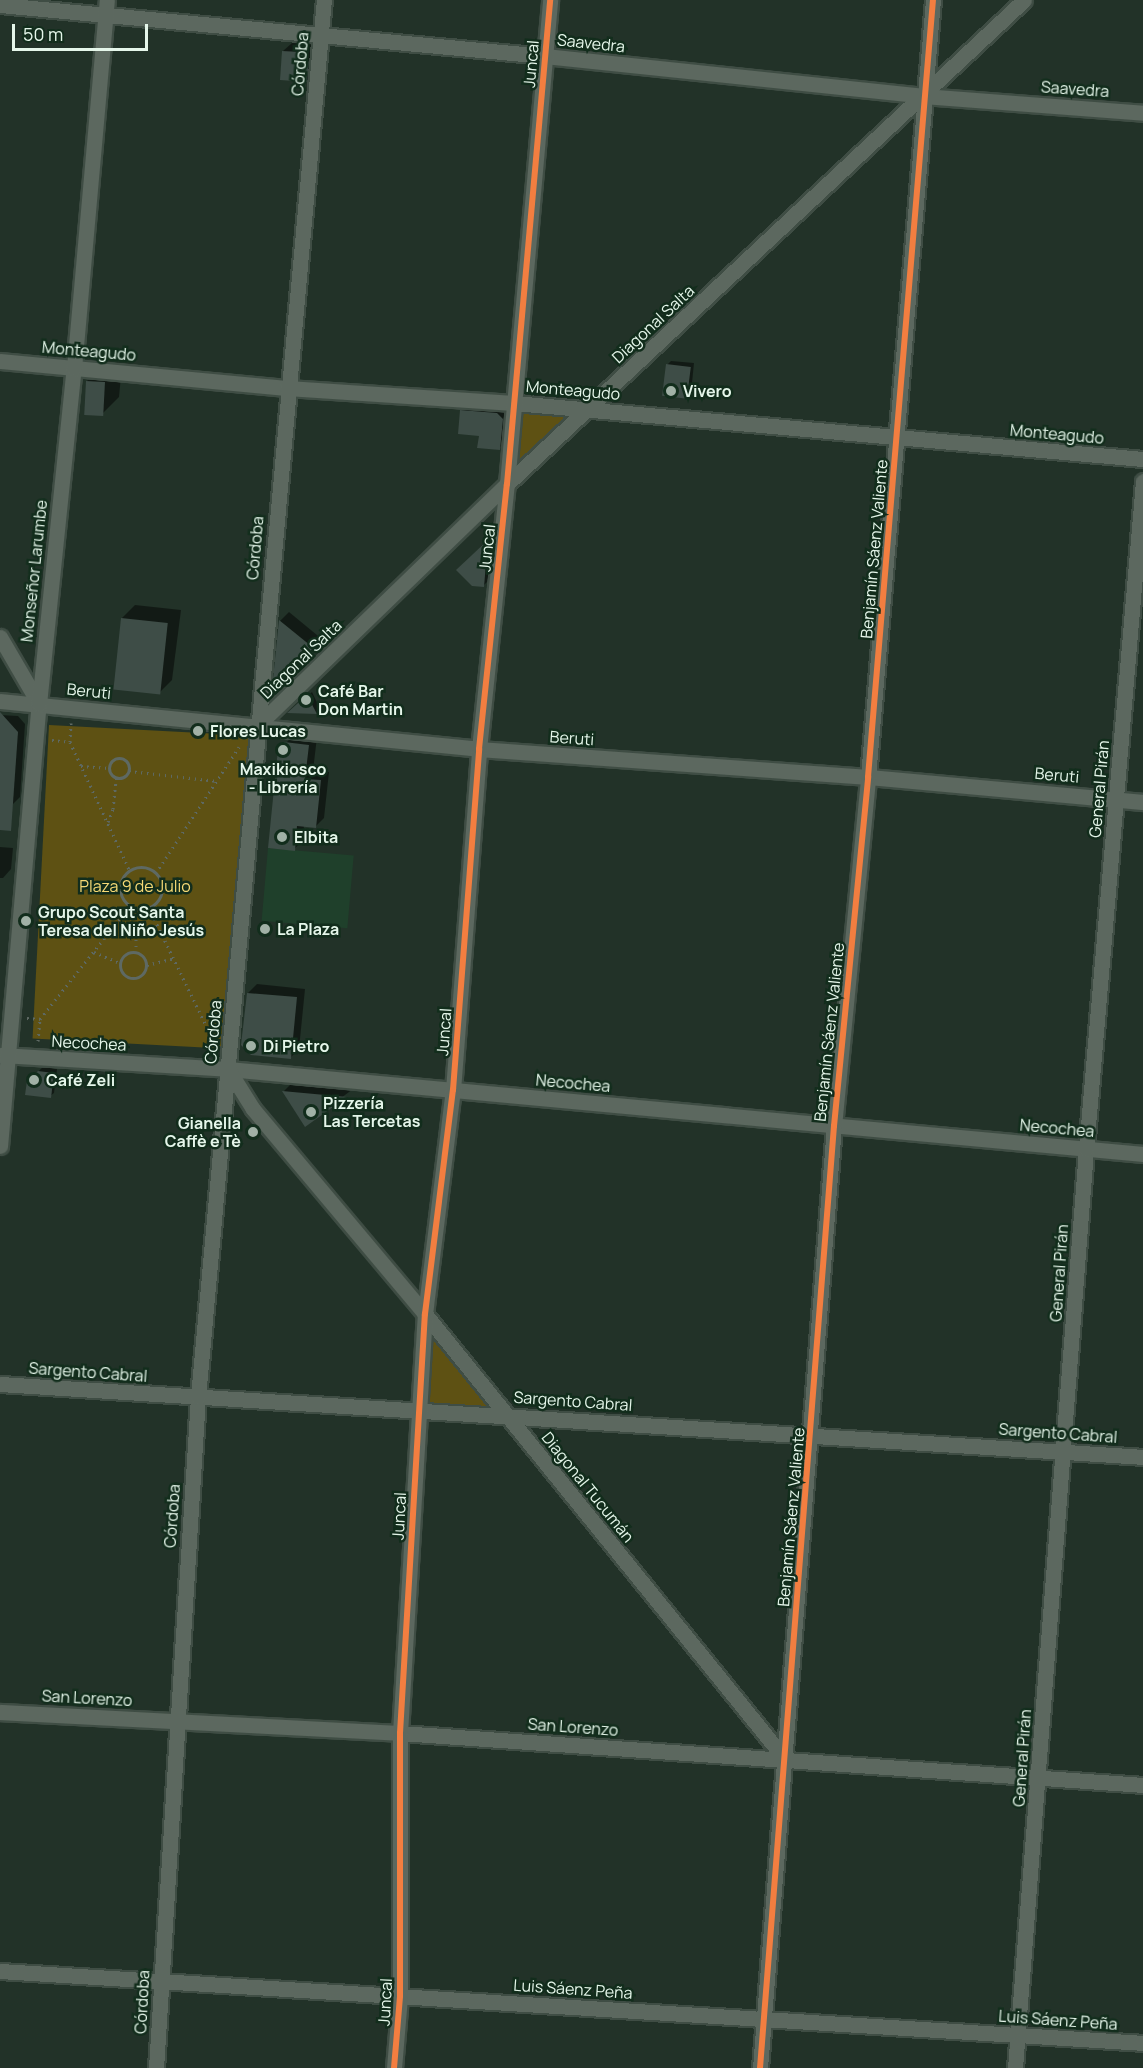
<!DOCTYPE html>
<meta charset="utf-8">
<style>
body{margin:0}
#map{position:relative;width:1143px;height:2068px;overflow:hidden;background:#223228;font-family:Manrope,sans-serif}
div>[style]{position:absolute}
.built>*{inset:0;background:#1f402b;transform-origin:0 0}
.green>*{inset:0;background:#5e5113;transform-origin:0 0}
.shadow>*{inset:0;background:#0007}
.building>*{inset:0;background:#3e4d47;transform-origin:0 0}
.path>*{height:3px;margin-top:-1.5px;transform-origin:0;background:repeating-linear-gradient(90deg,#5e6963 0 1.5px,transparent 0 6px)}
.path>.ring{margin:-1.5px;padding:0;box-sizing:content-box;background:none;border:3px solid #5e6963;border-radius:50%}
.roads{filter:drop-shadow(2px 0 #3f4d44) drop-shadow(-2px 0 #3f4d44) drop-shadow(0 2px #3f4d44) drop-shadow(0 -2px #3f4d44)}
.street>*{height:15px;margin:-7.5px;padding:0 7.5px;transform-origin:7.5px;border-radius:7.5px;background:#5c685f}
.cycleway>*{height:6px;margin:-3px;padding:0 3px;transform-origin:3px;border-radius:3px;background:#f27e40}
.dots>*{width:16px;height:16px;translate:-50% -50%;box-sizing:border-box;border:3px solid #122d1c;border-radius:50%}
span{translate:-50% -50%;white-space:nowrap;text-align:center;line-height:1.15;-webkit-text-stroke:5px #122d1c;paint-order:stroke}
.street-label{font-size:16px;color:#e5f6ea}
.poi-label{font-size:16px;color:#e5f6ea;font-weight:700}
.left{translate:0 -50%;text-align:left}
.right{translate:-100% -50%;text-align:right}
.park-label{font-size:16px;color:#f6d975}
.scale{position:absolute;left:12px;top:24px;width:136px;height:27px;box-sizing:border-box;border:3px solid #e5f6ea;border-top:0;padding-left:8px;font-size:18px;line-height:21px;white-space:nowrap;color:#e5f6ea;-webkit-text-stroke:4px #122d1c;paint-order:stroke}
</style>
<div id="map">
<div class="built">
<div style="left:268px;top:848px;width:86px;height:73px;rotate:5deg"></div>
</div>
<div class="green">
<div style="clip-path:polygon(514px 403px,587px 410px,507px 484px)"></div>
<div style="left:49px;top:725px;width:200px;height:314px;rotate:3deg"></div>
<div style="clip-path:polygon(425px 1314px,506px 1415px,419px 1413px)"></div>
</div>
<div class="shadow">
<div style="clip-path:polygon(292px 43px,310px 44px,317px 52px,315px 71px,306px 80px,283px 51px)"></div>
<div style="clip-path:polygon(671px 361px,694px 363px,691px 393px,687px 397px,667px 365px)"></div>
<div style="clip-path:polygon(105px 363px,122px 365px,119px 397px,101px 415px,87px 381px)"></div>
<div style="clip-path:polygon(470px 402px,506px 405px,508px 439px,499px 448px,480px 434px,461px 411px)"></div>
<div style="clip-path:polygon(496px 534px,492px 577px,483px 586px,458px 570px)"></div>
<div style="clip-path:polygon(135px 605px,181px 610px,172px 680px,159px 693px,122px 618px)"></div>
<div style="clip-path:polygon(289px 612px,323px 640px,274px 686px,280px 621px)"></div>
<div style="clip-path:polygon(312px 692px,320px 709px,316px 713px,291px 712px)"></div>
<div style="clip-path:polygon(0 715px,18px 716px,25px 724px,20px 797px,12px 805px,0 804px)"></div>
<div style="clip-path:polygon(295px 734px,317px 737px,313px 771px,329px 772px,324px 818px,316px 826px,304px 825px,303px 841px,294px 849px,279px 750px)"></div>
<div style="clip-path:polygon(0 847px,13px 848px,11px 869px,3px 878px,0 878px)"></div>
<div style="clip-path:polygon(257px 984px,305px 989px,299px 1049px,290px 1058px,248px 993px)"></div>
<div style="clip-path:polygon(43px 1067px,57px 1069px,54px 1093px,50px 1096px,28px 1081px)"></div>
<div style="clip-path:polygon(292px 1083px,353px 1089px,305px 1125px,284px 1091px)"></div>
</div>
<div class="building">
<div style="clip-path:polygon(282px 51px,301px 52px,309px 62px,307px 82px,280px 80px)"></div>
<div style="left:666px;top:364px;width:25px;height:32px;rotate:7deg"></div>
<div style="left:86px;top:381px;width:19px;height:34px;rotate:3deg"></div>
<div style="clip-path:polygon(460px 410px,497px 413px,503px 419px,500px 450px,477px 448px,479px 436px,458px 434px)"></div>
<div style="clip-path:polygon(488px 540px,484px 587px,472px 586px,456px 570px)"></div>
<div style="left:121px;top:618px;width:47px;height:72px;rotate:6deg"></div>
<div style="clip-path:polygon(279px 620px,316px 650px,272px 689px)"></div>
<div style="clip-path:polygon(307px 695px,317px 714px,287px 713px)"></div>
<div style="clip-path:polygon(0 712px,18px 732px,11px 831px,0 830px)"></div>
<div style="clip-path:polygon(284px 742px,309px 745px,305px 779px,321px 780px,316px 828px,297px 826px,295px 851px,268px 848px,278px 749px)"></div>
<div style="clip-path:polygon(247px 993px,297px 997px,291px 1059px,251px 1055px,241px 1045px)"></div>
<div style="clip-path:polygon(38px 1071px,54px 1073px,51px 1098px,25px 1095px,27px 1081px)"></div>
<div style="clip-path:polygon(282px 1091px,347px 1097px,305px 1127px)"></div>
</div>
<div class="path">
<div style="left:52px;top:740px;width:18px;rotate:6deg"></div>
<div style="left:70px;top:742px;width:142px;rotate:65.1deg"></div>
<div style="left:70px;top:742px;width:19px;rotate:-87deg"></div>
<div class="ring" style="left:109px;top:758px;width:17px;height:17px"></div>
<div style="left:81px;top:766px;width:28px;rotate:4deg"></div>
<div style="left:129px;top:771px;width:89px;rotate:6.5deg"></div>
<div style="left:108px;top:822px;width:14px;rotate:-69deg"></div>
<div style="left:113px;top:809px;width:31px;rotate:-84deg"></div>
<div class="ring" style="left:120px;top:867px;width:39px;height:39px"></div>
<div style="left:156px;top:873px;width:151px;rotate:-56.6deg"></div>
<div style="left:149px;top:908px;width:144px;rotate:64.1deg"></div>
<div style="left:136px;top:909px;width:42px;rotate:90deg"></div>
<div class="ring" style="left:120px;top:952px;width:23px;height:23px"></div>
<div style="left:94px;top:952px;width:28px;rotate:23deg"></div>
<div style="left:147px;top:965px;width:29px;rotate:-14deg"></div>
<div style="left:27px;top:1018px;width:13px;rotate:4deg"></div>
<div style="left:38px;top:1041px;width:22px;rotate:-85deg"></div>
<div style="left:40px;top:1019px;width:144px;rotate:-51.5deg"></div>
</div>
<div class="roads">
<div class="street">
<div style="left:0;top:5px;width:547px;rotate:5.35deg"></div>
<div style="left:545px;top:56px;width:381px;rotate:6deg"></div>
<div style="left:924px;top:96px;width:220px;rotate:4.4deg"></div>
<div style="left:0;top:361px;width:288px;rotate:5.4deg"></div>
<div style="left:287px;top:388px;width:227px;rotate:3.8deg"></div>
<div style="left:514px;top:403px;width:631px;rotate:5.09deg"></div>
<div style="left:0;top:637px;width:78px;rotate:59.8deg"></div>
<div style="left:0;top:701px;width:481px;rotate:5.7deg"></div>
<div style="left:479px;top:749px;width:390px;rotate:4.1deg"></div>
<div style="left:868px;top:777px;width:276px;rotate:5.2deg"></div>
<div style="left:257px;top:726px;width:348px;rotate:-44.1deg"></div>
<div style="left:507px;top:484px;width:708px;rotate:-43.11deg"></div>
<div style="left:0;top:1055px;width:228px;rotate:3.5deg"></div>
<div style="left:228px;top:1069px;width:919px;rotate:5.31deg"></div>
<div style="left:228px;top:1069px;width:47px;rotate:58deg"></div>
<div style="left:253px;top:1109px;width:268px;rotate:50deg"></div>
<div style="left:425px;top:1314px;width:572px;rotate:51.03deg"></div>
<div style="left:0;top:1146px;width:444px;rotate:-85deg"></div>
<div style="left:39px;top:704px;width:338px;rotate:-84.1deg"></div>
<div style="left:74px;top:368px;width:369px;rotate:-84.9deg"></div>
<div style="left:0;top:1384px;width:1145px;rotate:3.65deg"></div>
<div style="left:0;top:1712px;width:401px;rotate:3deg"></div>
<div style="left:400px;top:1733px;width:745px;rotate:4deg"></div>
<div style="left:0;top:1971px;width:1145px;rotate:3.6deg"></div>
<div style="left:156px;top:2068px;width:672px;rotate:-86.42deg"></div>
<div style="left:198px;top:1397px;width:1403px;rotate:-84.85deg"></div>
<div style="left:394px;top:2068px;width:72px;rotate:-85.2deg"></div>
<div style="left:400px;top:1996px;width:263px;rotate:-90deg"></div>
<div style="left:400px;top:1733px;width:420px;rotate:-86.6deg"></div>
<div style="left:425px;top:1314px;width:226px;rotate:-82.9deg"></div>
<div style="left:453px;top:1090px;width:342px;rotate:-85.6deg"></div>
<div style="left:479px;top:749px;width:266px;rotate:-84deg"></div>
<div style="left:507px;top:484px;width:486px;rotate:-84.9deg"></div>
<div style="left:760px;top:2068px;width:945px;rotate:-85.51deg"></div>
<div style="left:834px;top:1126px;width:351px;rotate:-84.4deg"></div>
<div style="left:868px;top:777px;width:780px;rotate:-85.22deg"></div>
<div style="left:1015px;top:2068px;width:922px;rotate:-85.58deg"></div>
<div style="left:1086px;top:1149px;width:670px;rotate:-85.12deg"></div>
</div>
</div>
<div class="cycleway">
<div style="left:394px;top:2068px;width:72px;rotate:-85.2deg"></div>
<div style="left:400px;top:1996px;width:263px;rotate:-90deg"></div>
<div style="left:400px;top:1733px;width:420px;rotate:-86.6deg"></div>
<div style="left:425px;top:1314px;width:226px;rotate:-82.9deg"></div>
<div style="left:453px;top:1090px;width:342px;rotate:-85.6deg"></div>
<div style="left:479px;top:749px;width:266px;rotate:-84deg"></div>
<div style="left:507px;top:484px;width:486px;rotate:-84.9deg"></div>
<div style="left:760px;top:2068px;width:945px;rotate:-85.51deg"></div>
<div style="left:834px;top:1126px;width:351px;rotate:-84.4deg"></div>
<div style="left:868px;top:777px;width:780px;rotate:-85.22deg"></div>
</div>
<div class="dots">
<div style="left:671px;top:391px;background:#a1b1a6"></div>
<div style="left:306px;top:700px;background:#a1b1a6"></div>
<div style="left:198px;top:731px;background:#a1b1a6"></div>
<div style="left:283px;top:750px;background:#a1b1a6"></div>
<div style="left:282px;top:837px;background:#a1b1a6"></div>
<div style="left:26px;top:921px;background:#a1b1a6"></div>
<div style="left:265px;top:929px;background:#a1b1a6"></div>
<div style="left:251px;top:1046px;background:#a1b1a6"></div>
<div style="left:34px;top:1080px;background:#a1b1a6"></div>
<div style="left:311px;top:1112px;background:#a1b1a6"></div>
<div style="left:253px;top:1132px;background:#a1b1a6"></div>
</div>
<div class="street-label">
<span style="left:591px;top:43px;rotate:6deg">Saavedra</span>
<span style="left:300px;top:64px;rotate:-85deg">Córdoba</span>
<span style="left:531px;top:64px;rotate:-85deg">Juncal</span>
<span style="left:1075px;top:89px;rotate:4deg">Saavedra</span>
<span style="left:653px;top:324px;rotate:-43deg">Diagonal Salta</span>
<span style="left:89px;top:351px;rotate:5deg">Monteagudo</span>
<span style="left:573px;top:390px;rotate:5deg">Monteagudo</span>
<span style="left:1057px;top:434px;rotate:5deg">Monteagudo</span>
<span style="left:255px;top:548px;rotate:-85deg">Córdoba</span>
<span style="left:487px;top:548px;rotate:-84deg">Juncal</span>
<span style="left:874px;top:549px;rotate:-85deg">Benjamín Sáenz Valiente</span>
<span style="left:34px;top:571px;rotate:-84deg">Monseñor Larumbe</span>
<span style="left:301px;top:659px;rotate:-44deg">Diagonal Salta</span>
<span style="left:89px;top:691px;rotate:6deg">Beruti</span>
<span style="left:572px;top:738px;rotate:4deg">Beruti</span>
<span style="left:1057px;top:775px;rotate:5deg">Beruti</span>
<span style="left:1099px;top:789px;rotate:-85deg">General Pirán</span>
<span style="left:213px;top:1032px;rotate:-85deg">Córdoba</span>
<span style="left:444px;top:1032px;rotate:-86deg">Juncal</span>
<span style="left:829px;top:1032px;rotate:-84deg">Benjamín Sáenz Valiente</span>
<span style="left:89px;top:1043px;rotate:3deg">Necochea</span>
<span style="left:573px;top:1083px;rotate:5deg">Necochea</span>
<span style="left:1057px;top:1128px;rotate:5deg">Necochea</span>
<span style="left:1059px;top:1273px;rotate:-86deg">General Pirán</span>
<span style="left:88px;top:1372px;rotate:4deg">Sargento Cabral</span>
<span style="left:573px;top:1401px;rotate:4deg">Sargento Cabral</span>
<span style="left:1058px;top:1433px;rotate:4deg">Sargento Cabral</span>
<span style="left:588px;top:1487px;rotate:51deg">Diagonal Tucumán</span>
<span style="left:172px;top:1516px;rotate:-86deg">Córdoba</span>
<span style="left:399px;top:1516px;rotate:-87deg">Juncal</span>
<span style="left:791px;top:1517px;rotate:-85deg">Benjamín Sáenz Valiente</span>
<span style="left:87px;top:1698px;rotate:3deg">San Lorenzo</span>
<span style="left:573px;top:1727px;rotate:4deg">San Lorenzo</span>
<span style="left:1022px;top:1758px;rotate:-86deg">General Pirán</span>
<span style="left:573px;top:1989px;rotate:4deg">Luis Sáenz Peña</span>
<span style="left:142px;top:2002px;rotate:-87deg">Córdoba</span>
<span style="left:385px;top:2002px;rotate:-87deg">Juncal</span>
<span style="left:1058px;top:2020px;rotate:4deg">Luis Sáenz Peña</span>
</div>
<div class="poi-label">
<span class="left" style="left:683px;top:391px">Vivero</span>
<span class="left" style="left:318px;top:700px">Café Bar<br>Don Martin</span>
<span class="left" style="left:210px;top:731px">Flores Lucas</span>
<span style="left:283px;top:778px">Maxikiosco<br>- Librería</span>
<span class="left" style="left:294px;top:837px">Elbita</span>
<span class="left" style="left:38px;top:921px">Grupo Scout Santa<br>Teresa del Niño Jesús</span>
<span class="left" style="left:277px;top:929px">La Plaza</span>
<span class="left" style="left:263px;top:1046px">Di Pietro</span>
<span class="left" style="left:46px;top:1080px">Café Zeli</span>
<span class="left" style="left:323px;top:1112px">Pizzería<br>Las Tercetas</span>
<span class="right" style="left:241px;top:1132px">Gianella<br>Caffè e Tè</span>
</div>
<div class="park-label">
<span style="left:135px;top:886px">Plaza 9 de Julio</span>
</div>
<div class="scale">50 m</div>
</div>
